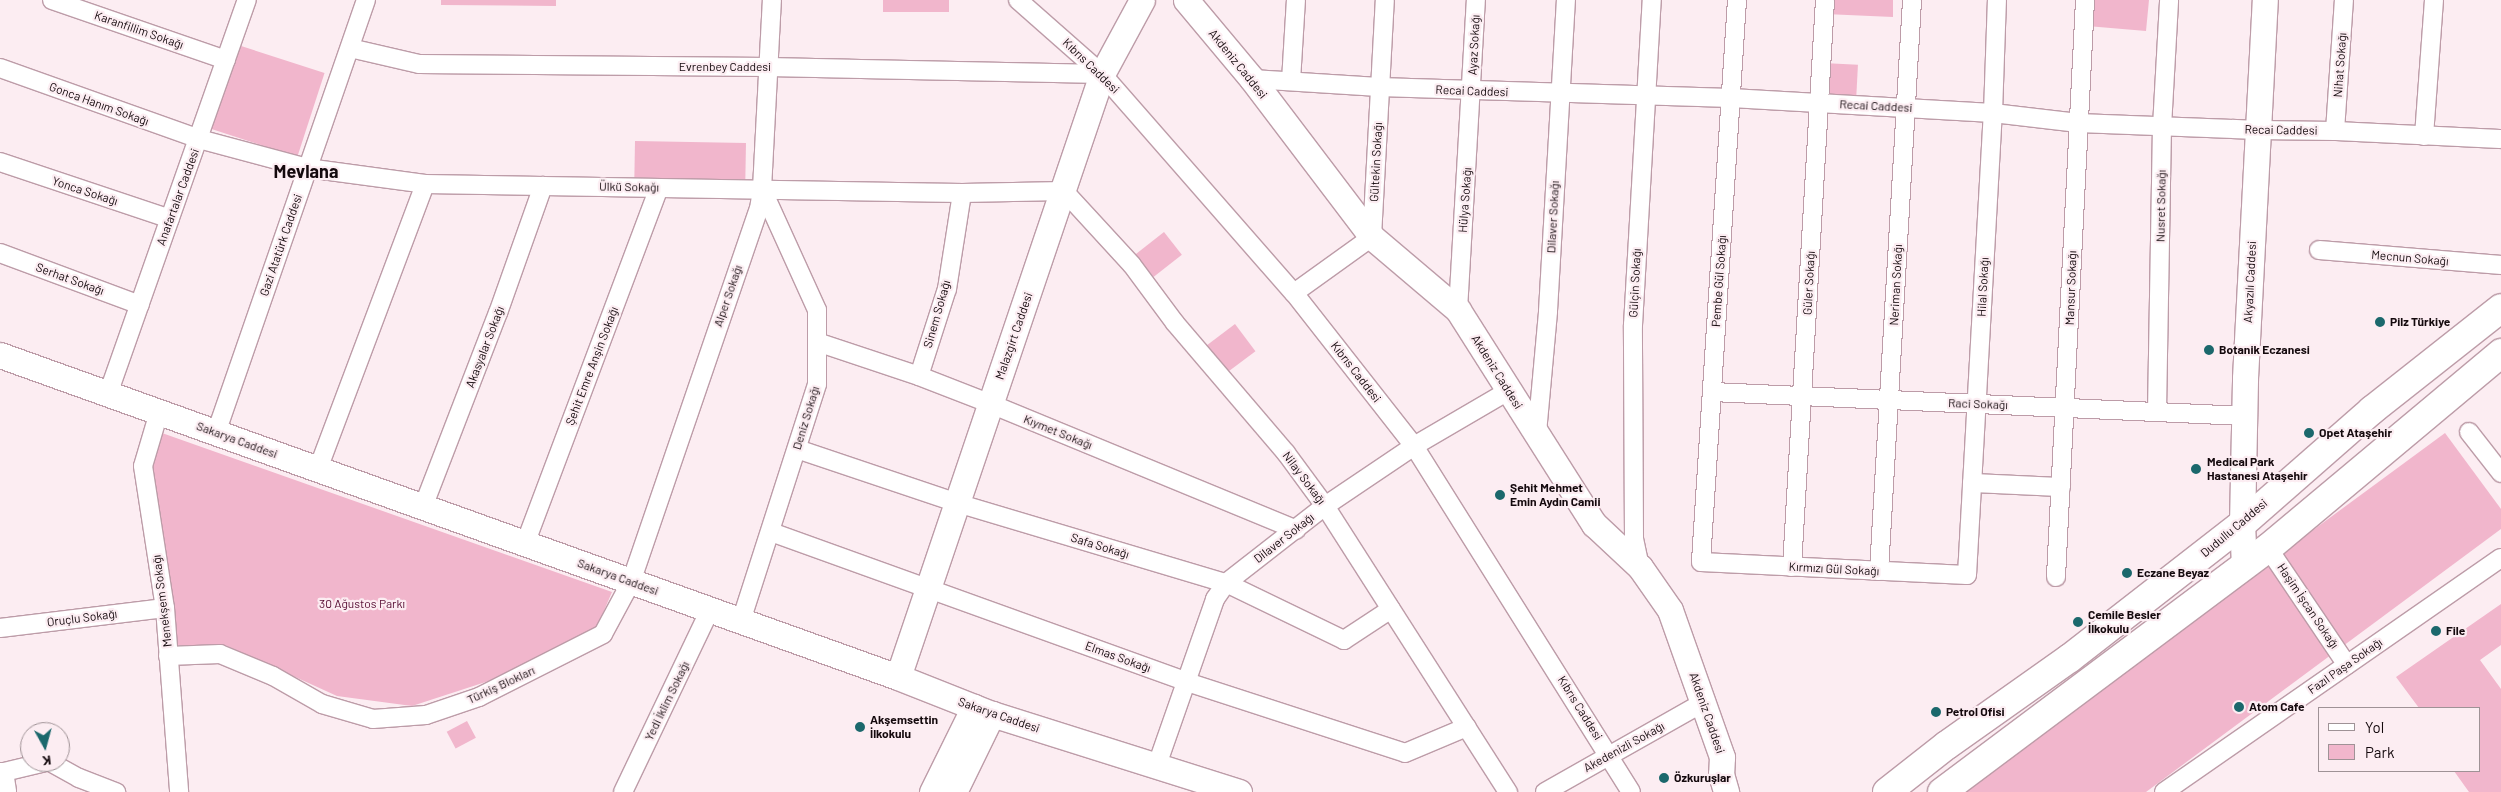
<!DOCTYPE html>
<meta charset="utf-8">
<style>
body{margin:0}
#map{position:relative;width:2501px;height:792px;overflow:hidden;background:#fcedf2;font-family:Barlow,sans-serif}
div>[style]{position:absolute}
.green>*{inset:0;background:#f1b6cc;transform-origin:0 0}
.roads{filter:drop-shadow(1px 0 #bd9ca8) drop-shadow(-1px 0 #bd9ca8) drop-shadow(0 1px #bd9ca8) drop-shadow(0 -1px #bd9ca8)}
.street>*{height:18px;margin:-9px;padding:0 9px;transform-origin:9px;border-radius:9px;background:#fff}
.secondary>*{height:25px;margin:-12.5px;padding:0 12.5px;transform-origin:12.5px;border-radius:12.5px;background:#fff}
.primary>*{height:28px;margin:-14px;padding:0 14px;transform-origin:14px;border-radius:14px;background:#fff}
.dots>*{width:14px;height:14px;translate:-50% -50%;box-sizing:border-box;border:2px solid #fcedf2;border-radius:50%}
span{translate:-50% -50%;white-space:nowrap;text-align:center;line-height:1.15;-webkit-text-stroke:4.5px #fcedf2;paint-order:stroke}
.street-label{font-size:12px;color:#14090d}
.poi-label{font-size:12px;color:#14090d;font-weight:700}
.left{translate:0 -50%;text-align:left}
.park-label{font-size:12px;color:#570d33}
.district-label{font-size:18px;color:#14090d;font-weight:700}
.legend{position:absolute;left:2318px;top:707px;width:162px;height:65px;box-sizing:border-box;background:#fcedf2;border:1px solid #9f9296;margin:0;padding:6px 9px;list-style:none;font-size:15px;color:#14090d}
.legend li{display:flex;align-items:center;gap:10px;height:25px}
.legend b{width:25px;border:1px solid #9f9296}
.north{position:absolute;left:20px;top:722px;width:50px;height:50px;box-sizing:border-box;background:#fcedf2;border:1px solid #9f9296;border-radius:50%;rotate:173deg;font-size:14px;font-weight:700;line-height:20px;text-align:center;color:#14090d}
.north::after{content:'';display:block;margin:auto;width:18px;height:22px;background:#1b686c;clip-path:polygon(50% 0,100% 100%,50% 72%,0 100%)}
</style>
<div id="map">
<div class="green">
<div style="clip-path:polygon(441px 0,556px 0,556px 6px,441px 5px)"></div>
<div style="left:883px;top:0;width:66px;height:12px"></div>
<div style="clip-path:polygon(1825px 0,1893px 0,1893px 17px,1825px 14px)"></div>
<div style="clip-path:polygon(2089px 0,2149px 0,2146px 31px,2087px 26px)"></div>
<div style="left:238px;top:45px;width:91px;height:88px;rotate:18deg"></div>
<div style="left:1823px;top:63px;width:35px;height:31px;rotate:3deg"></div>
<div style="left:635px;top:141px;width:111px;height:37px;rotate:1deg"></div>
<div style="left:1164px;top:232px;width:29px;height:36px;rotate:52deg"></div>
<div style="left:1235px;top:324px;width:34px;height:36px;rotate:53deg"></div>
<div style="clip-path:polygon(162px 433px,612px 592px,597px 627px,501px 677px,412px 706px,337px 696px,225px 645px,171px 645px,152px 471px)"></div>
<div style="clip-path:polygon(2445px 433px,2501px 509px,2501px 529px,2146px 792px,1957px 792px)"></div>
<div style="clip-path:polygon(2501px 604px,2501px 645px,2480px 660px,2501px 689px,2501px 792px,2469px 792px,2454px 771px,2480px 771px,2480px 708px,2419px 708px,2396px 677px)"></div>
<div style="left:467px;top:721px;width:19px;height:23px;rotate:62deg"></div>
</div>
<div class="roads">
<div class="street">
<div style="left:52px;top:0;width:184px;rotate:19deg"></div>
<div style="left:1018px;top:0;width:112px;rotate:41.4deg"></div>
<div style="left:1102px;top:74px;width:291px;rotate:48.8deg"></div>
<div style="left:1294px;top:293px;width:194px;rotate:51.9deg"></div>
<div style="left:1414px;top:446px;width:408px;rotate:57.9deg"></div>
<div style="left:1737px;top:0;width:563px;rotate:93.67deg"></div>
<div style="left:1701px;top:562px;width:266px;rotate:2.8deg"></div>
<div style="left:1967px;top:575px;width:463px;rotate:-86.8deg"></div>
<div style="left:1993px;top:113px;width:113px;rotate:-88deg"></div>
<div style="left:350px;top:48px;width:71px;rotate:13.1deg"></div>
<div style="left:419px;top:64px;width:349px;rotate:0.5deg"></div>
<div style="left:768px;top:67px;width:334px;rotate:1.2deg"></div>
<div style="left:0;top:68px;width:211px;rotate:19.6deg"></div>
<div style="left:199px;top:139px;width:112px;rotate:15deg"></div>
<div style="left:307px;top:168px;width:119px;rotate:7.7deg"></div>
<div style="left:425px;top:184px;width:537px;rotate:0.96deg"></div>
<div style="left:962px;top:193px;width:102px;rotate:-1.1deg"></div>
<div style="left:1064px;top:191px;width:100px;rotate:47.4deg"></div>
<div style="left:1132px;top:265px;width:72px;rotate:53.4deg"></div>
<div style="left:1175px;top:323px;width:171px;rotate:49.5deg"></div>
<div style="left:1286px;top:453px;width:66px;rotate:53.7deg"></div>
<div style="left:1325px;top:506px;width:340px;rotate:57.4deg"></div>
<div style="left:1252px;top:79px;width:127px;rotate:3.6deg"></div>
<div style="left:1379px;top:87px;width:352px;rotate:1.8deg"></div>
<div style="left:1731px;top:98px;width:262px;rotate:3.3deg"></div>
<div style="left:1993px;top:113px;width:86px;rotate:6.7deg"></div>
<div style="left:2078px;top:123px;width:180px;rotate:2.2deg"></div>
<div style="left:2258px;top:130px;width:77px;rotate:0.7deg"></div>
<div style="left:2335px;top:131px;width:166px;rotate:2.8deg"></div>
<div style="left:1291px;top:81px;width:81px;rotate:-86.5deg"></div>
<div style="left:2335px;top:131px;width:131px;rotate:-86.1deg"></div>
<div style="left:2424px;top:136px;width:136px;rotate:-85.8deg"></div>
<div style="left:0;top:162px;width:179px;rotate:18.5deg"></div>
<div style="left:2319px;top:250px;width:183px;rotate:4.7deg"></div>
<div style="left:0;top:253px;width:149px;rotate:20.4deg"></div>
<div style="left:1294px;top:293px;width:96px;rotate:-35.7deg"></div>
<div style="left:1372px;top:237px;width:237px;rotate:-86.9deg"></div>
<div style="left:1458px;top:310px;width:311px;rotate:-86.7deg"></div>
<div style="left:817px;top:342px;width:108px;rotate:18.4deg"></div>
<div style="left:919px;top:376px;width:77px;rotate:21.3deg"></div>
<div style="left:991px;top:404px;width:330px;rotate:22.4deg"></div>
<div style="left:919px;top:376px;width:91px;rotate:-72.2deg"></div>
<div style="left:947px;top:289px;width:97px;rotate:-81.1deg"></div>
<div style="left:1712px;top:392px;width:533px;rotate:2.58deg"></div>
<div style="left:108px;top:394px;width:418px;rotate:-70.6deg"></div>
<div style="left:159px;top:412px;width:56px;rotate:106.5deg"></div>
<div style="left:143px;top:466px;width:144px;rotate:81.2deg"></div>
<div style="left:165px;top:608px;width:185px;rotate:85.6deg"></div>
<div style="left:2157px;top:412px;width:285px;rotate:-89deg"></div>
<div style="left:2162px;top:127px;width:127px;rotate:-86.8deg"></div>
<div style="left:2469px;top:432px;width:52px;rotate:52deg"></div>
<div style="left:216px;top:433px;width:458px;rotate:-70.9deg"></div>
<div style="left:1537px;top:433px;width:122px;rotate:-84.8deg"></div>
<div style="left:1548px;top:311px;width:312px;rotate:-86.7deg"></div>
<div style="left:797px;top:449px;width:169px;rotate:18.6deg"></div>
<div style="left:957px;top:503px;width:281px;rotate:16.6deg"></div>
<div style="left:1226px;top:583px;width:131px;rotate:25.8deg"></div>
<div style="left:1344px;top:640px;width:56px;rotate:-33.4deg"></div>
<div style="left:318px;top:469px;width:304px;rotate:-69.4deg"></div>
<div style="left:1972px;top:483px;width:89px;rotate:2.6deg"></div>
<div style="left:423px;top:507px;width:208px;rotate:-68.9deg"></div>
<div style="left:498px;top:313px;width:135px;rotate:-70.5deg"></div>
<div style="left:771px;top:532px;width:442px;rotate:19.8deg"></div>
<div style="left:1187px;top:682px;width:229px;rotate:18deg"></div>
<div style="left:1405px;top:753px;width:67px;rotate:-22.8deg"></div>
<div style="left:525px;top:544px;width:380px;rotate:-69.4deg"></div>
<div style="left:2268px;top:548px;width:141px;rotate:56deg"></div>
<div style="left:1640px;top:567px;width:30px;rotate:-102deg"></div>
<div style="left:1634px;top:538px;width:213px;rotate:-90.3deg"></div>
<div style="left:1633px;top:325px;width:326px;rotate:-86.7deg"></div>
<div style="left:1792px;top:567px;width:568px;rotate:-86.67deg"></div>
<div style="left:1879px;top:571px;width:572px;rotate:-86.69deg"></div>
<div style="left:2056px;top:577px;width:578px;rotate:-87.12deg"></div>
<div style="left:741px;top:621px;width:249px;rotate:-72.2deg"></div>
<div style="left:817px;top:384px;width:74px;rotate:-90deg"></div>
<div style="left:817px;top:310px;width:133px;rotate:-114.4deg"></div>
<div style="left:0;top:628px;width:166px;rotate:-6.9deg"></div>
<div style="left:168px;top:656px;width:52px;rotate:-2.2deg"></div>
<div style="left:220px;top:654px;width:57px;rotate:22.5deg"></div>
<div style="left:273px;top:676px;width:56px;rotate:29.7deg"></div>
<div style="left:322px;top:704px;width:53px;rotate:16.4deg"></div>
<div style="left:373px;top:719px;width:53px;rotate:-4.3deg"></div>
<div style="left:426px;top:715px;width:56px;rotate:-18.8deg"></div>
<div style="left:479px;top:697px;width:139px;rotate:-26.9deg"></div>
<div style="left:603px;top:634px;width:59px;rotate:-61.7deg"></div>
<div style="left:631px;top:582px;width:394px;rotate:-71.1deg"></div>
<div style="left:759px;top:209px;width:20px;rotate:-81deg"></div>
<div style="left:762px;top:189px;width:189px;rotate:-87deg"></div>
<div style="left:50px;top:762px;width:33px;rotate:29deg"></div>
<div style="left:79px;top:778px;width:40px;rotate:21deg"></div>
<div style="left:1157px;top:765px;width:176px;rotate:-70.7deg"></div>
<div style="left:1215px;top:599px;width:19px;rotate:-55deg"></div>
<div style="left:1226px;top:583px;width:125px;rotate:-37.9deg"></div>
<div style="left:1325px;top:506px;width:107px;rotate:-34deg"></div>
<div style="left:1414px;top:446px;width:109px;rotate:-30.3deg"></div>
<div style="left:0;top:772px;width:4px"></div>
<div style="left:4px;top:772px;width:20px;rotate:81deg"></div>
<div style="left:4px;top:772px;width:43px;rotate:-13.4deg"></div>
<div style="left:623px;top:792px;width:202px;rotate:-64.5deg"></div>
<div style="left:1545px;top:792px;width:183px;rotate:-29.5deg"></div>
<div style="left:2164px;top:792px;width:410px;rotate:-34.8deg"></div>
</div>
<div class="secondary">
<div style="left:1186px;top:0;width:103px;rotate:50.1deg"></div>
<div style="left:1252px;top:79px;width:198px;rotate:52.8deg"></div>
<div style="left:1372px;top:237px;width:113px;rotate:40.3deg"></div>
<div style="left:1458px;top:310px;width:254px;rotate:57.6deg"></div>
<div style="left:1594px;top:524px;width:63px;rotate:43.1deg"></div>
<div style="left:1640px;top:567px;width:52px;rotate:55.1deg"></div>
<div style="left:1670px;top:610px;width:156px;rotate:70.5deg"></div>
<div style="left:1722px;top:757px;width:17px;rotate:93deg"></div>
<div style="left:1721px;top:774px;width:19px;rotate:74deg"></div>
<div style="left:0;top:355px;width:954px;rotate:19.73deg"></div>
<div style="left:898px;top:677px;width:101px;rotate:21.5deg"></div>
<div style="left:992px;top:714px;width:259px;rotate:17.5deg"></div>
<div style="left:2244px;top:565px;width:41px;rotate:-92.8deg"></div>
<div style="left:2242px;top:524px;width:146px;rotate:-88.8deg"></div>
<div style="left:2245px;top:378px;width:379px;rotate:-87deg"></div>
<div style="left:898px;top:677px;width:637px;rotate:-71.31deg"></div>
<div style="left:1102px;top:74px;width:84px;rotate:-61.6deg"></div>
<div style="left:932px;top:792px;width:95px;rotate:-63.7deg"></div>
<div style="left:954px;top:792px;width:87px;rotate:-64deg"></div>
</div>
<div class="primary">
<div style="left:1887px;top:792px;width:76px;rotate:-38.1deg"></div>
<div style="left:1947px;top:745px;width:151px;rotate:-35.3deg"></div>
<div style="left:2070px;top:658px;width:218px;rotate:-37.9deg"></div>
<div style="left:2242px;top:524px;width:173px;rotate:-41.2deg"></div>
<div style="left:2372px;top:410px;width:164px;rotate:-38.3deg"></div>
<div style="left:1942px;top:792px;width:407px;rotate:-36.8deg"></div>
<div style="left:2268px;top:548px;width:304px;rotate:-39.9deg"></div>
</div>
</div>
<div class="dots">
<div style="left:2380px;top:322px;background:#1b686c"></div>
<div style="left:2209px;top:350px;background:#1b686c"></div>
<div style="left:2309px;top:433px;background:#1b686c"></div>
<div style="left:2196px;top:469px;background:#1b686c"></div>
<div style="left:1500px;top:495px;background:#1b686c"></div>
<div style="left:2127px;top:573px;background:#1b686c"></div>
<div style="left:2078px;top:622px;background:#1b686c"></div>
<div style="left:2436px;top:631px;background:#1b686c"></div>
<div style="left:2239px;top:707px;background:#1b686c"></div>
<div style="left:1936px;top:712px;background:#1b686c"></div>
<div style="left:860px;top:727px;background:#1b686c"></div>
<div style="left:1664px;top:778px;background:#1b686c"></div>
</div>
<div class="street-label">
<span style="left:139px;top:30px;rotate:19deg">Karanfillim Sokağı</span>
<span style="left:1474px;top:45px;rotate:-87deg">Ayaz Sokağı</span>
<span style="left:1238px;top:64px;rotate:51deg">Akdeniz Caddesi</span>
<span style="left:2340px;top:65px;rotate:-86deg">Nihat Sokağı</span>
<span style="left:1091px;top:66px;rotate:44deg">Kıbrıs Caddesi</span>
<span style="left:725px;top:67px">Evrenbey Caddesi</span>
<span style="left:1472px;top:91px;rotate:2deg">Recai Caddesi</span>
<span style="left:99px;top:104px;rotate:20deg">Gonca Hanım Sokağı</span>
<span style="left:1876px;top:106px;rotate:3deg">Recai Caddesi</span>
<span style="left:2281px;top:130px;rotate:1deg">Recai Caddesi</span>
<span style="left:1376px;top:162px;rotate:-87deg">Gültekin Sokağı</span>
<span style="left:629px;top:187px;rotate:1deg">Ülkü Sokağı</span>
<span style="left:85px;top:191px;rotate:18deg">Yonca Sokağı</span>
<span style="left:178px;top:197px;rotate:-70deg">Anafartalar Caddesi</span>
<span style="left:1465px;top:200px;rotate:-86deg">Hülya Sokağı</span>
<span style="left:2161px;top:206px;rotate:-89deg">Nusret Sokağı</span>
<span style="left:1553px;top:217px;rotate:-87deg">Dilaver Sokağı</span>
<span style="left:281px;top:245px;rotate:-71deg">Gazi Atatürk Caddesi</span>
<span style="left:2410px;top:258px;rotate:5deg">Mecnun Sokağı</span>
<span style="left:70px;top:279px;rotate:20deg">Serhat Sokağı</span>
<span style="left:1719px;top:281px;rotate:-86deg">Pembe Gül Sokağı</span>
<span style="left:2250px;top:282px;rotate:-87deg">Akyazılı Caddesi</span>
<span style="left:1635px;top:283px;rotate:-87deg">Gülçin Sokağı</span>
<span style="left:1809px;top:283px;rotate:-87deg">Güler Sokağı</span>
<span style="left:1896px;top:285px;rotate:-87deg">Neriman Sokağı</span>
<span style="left:1983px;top:287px;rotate:-87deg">Hilal Sokağı</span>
<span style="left:2071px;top:288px;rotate:-88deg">Mansur Sokağı</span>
<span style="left:728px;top:296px;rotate:-71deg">Alper Sokağı</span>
<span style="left:937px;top:314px;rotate:-74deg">Sinem Sokağı</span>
<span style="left:1014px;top:336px;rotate:-71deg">Malazgirt Caddesi</span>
<span style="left:485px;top:347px;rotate:-69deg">Akasyalar Sokağı</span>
<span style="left:592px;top:366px;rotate:-69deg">Şehit Emre Anşin Sokağı</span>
<span style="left:1356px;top:372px;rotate:52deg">Kıbrıs Caddesi</span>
<span style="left:1497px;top:372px;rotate:58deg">Akdeniz Caddesi</span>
<span style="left:1978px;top:404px;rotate:2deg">Raci Sokağı</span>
<span style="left:806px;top:418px;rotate:-73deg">Deniz Sokağı</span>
<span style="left:1058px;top:432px;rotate:22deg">Kıymet Sokağı</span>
<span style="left:237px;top:440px;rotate:20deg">Sakarya Caddesi</span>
<span style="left:1304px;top:478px;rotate:53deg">Nilay Sokağı</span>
<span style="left:2234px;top:528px;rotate:-40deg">Dudullu Caddesi</span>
<span style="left:1284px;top:538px;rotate:-38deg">Dilaver Sokağı</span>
<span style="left:1100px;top:546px;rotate:17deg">Safa Sokağı</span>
<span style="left:1834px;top:569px;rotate:3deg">Kırmızı Gül Sokağı</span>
<span style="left:618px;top:577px;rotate:20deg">Sakarya Caddesi</span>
<span style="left:162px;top:601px;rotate:-97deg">Menekşem Sokağı</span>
<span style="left:2308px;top:606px;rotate:56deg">Haşim İşcan Sokağı</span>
<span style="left:82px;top:618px;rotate:-7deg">Oruçlu Sokağı</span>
<span style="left:1118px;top:657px;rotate:20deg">Elmas Sokağı</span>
<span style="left:2345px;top:666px;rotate:-35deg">Fazıl Paşa Sokağı</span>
<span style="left:501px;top:685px;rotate:-25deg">Türkiş Blokları</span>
<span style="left:667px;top:701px;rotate:-64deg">Yedi İklim Sokağı</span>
<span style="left:1580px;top:708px;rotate:58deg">Kıbrıs Caddesi</span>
<span style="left:1707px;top:713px;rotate:71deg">Akdeniz Caddesi</span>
<span style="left:999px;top:715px;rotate:19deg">Sakarya Caddesi</span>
<span style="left:1624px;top:747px;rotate:-29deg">Akedenizli Sokağı</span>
</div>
<div class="poi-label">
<span class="left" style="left:2390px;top:322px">Pilz Türkiye</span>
<span class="left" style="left:2219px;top:350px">Botanik Eczanesi</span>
<span class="left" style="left:2319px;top:433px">Opet Ataşehir</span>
<span class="left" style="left:2207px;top:469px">Medical Park<br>Hastanesi Ataşehir</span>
<span class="left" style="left:1510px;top:495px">Şehit Mehmet<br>Emin Aydın Camii</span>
<span class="left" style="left:2137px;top:573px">Eczane Beyaz</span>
<span class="left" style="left:2088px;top:622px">Cemile Besler<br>İlkokulu</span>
<span class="left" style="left:2446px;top:631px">File</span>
<span class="left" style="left:2249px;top:707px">Atom Cafe</span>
<span class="left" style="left:1946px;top:712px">Petrol Ofisi</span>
<span class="left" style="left:870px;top:727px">Akşemsettin<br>İlkokulu</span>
<span class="left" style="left:1674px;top:778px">Özkuruşlar</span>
</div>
<div class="park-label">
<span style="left:362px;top:604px">30 Ağustos Parkı</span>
</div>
<div class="district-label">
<span style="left:306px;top:171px">Mevlana</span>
</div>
<ul class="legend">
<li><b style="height:6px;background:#fff"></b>Yol</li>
<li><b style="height:14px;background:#f1b6cc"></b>Park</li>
</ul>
<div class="north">K</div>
</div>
